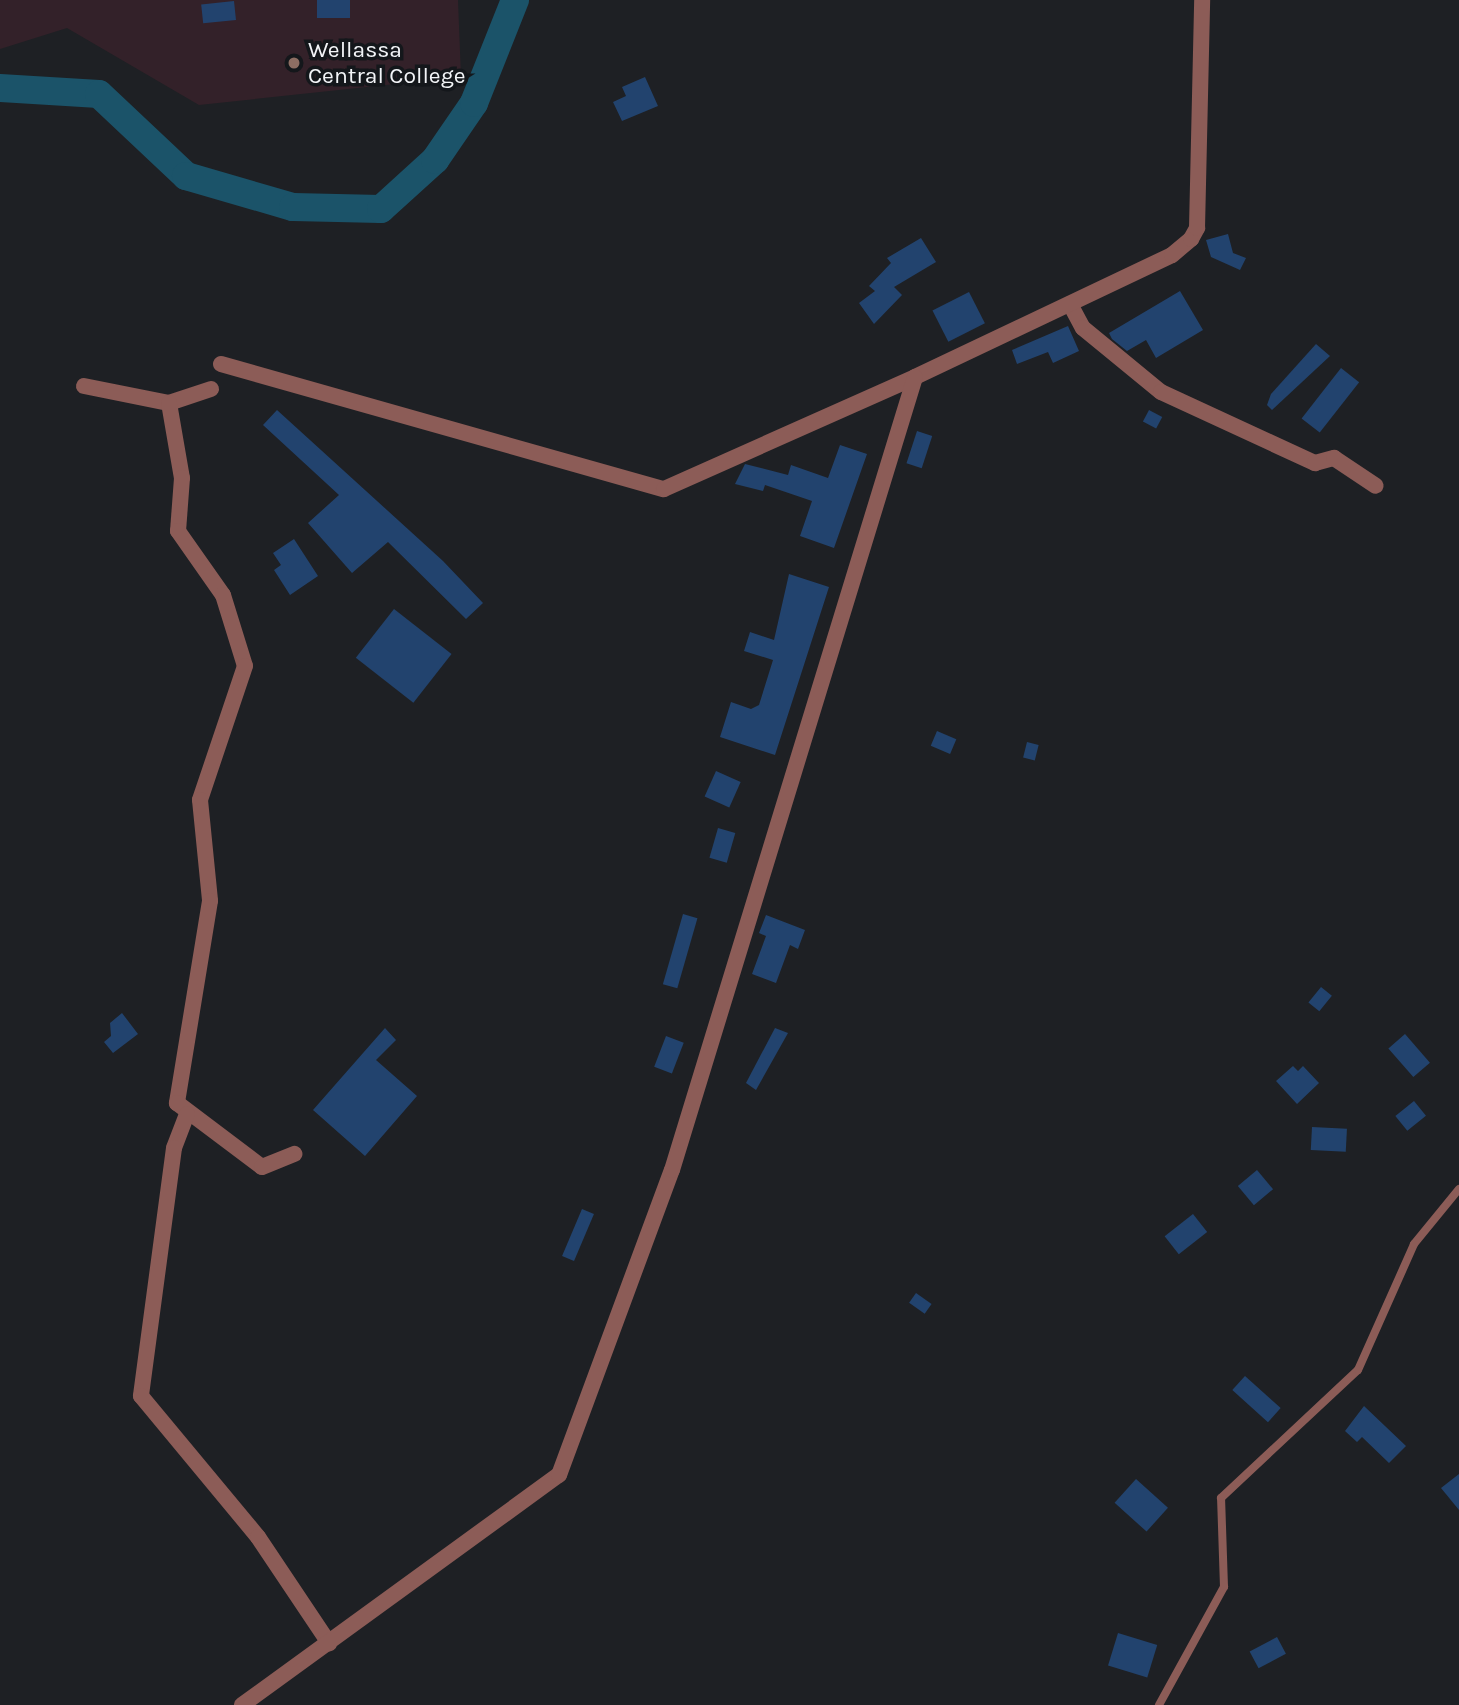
<!DOCTYPE html>
<style>
body{margin:0}
#map{position:relative;width:1459px;height:1705px;overflow:hidden;background:#1e2024;font-family:Karla,sans-serif}
div>[style]{position:absolute}
.education>*{inset:0;background:#332129}
.river>*{height:28px;margin:-14px;padding:0 14px;transform-origin:14px;border-radius:14px;background:#1b5369}
.building>*{inset:0;background:#22436e;transform-origin:0 0}
.service>*{height:8px;margin:-4px;padding:0 4px;transform-origin:4px;border-radius:4px;background:#8c5c57}
.minor>*{height:16px;margin:-8px;padding:0 8px;transform-origin:8px;border-radius:8px;background:#8c5c57}
.dots>*{width:19px;height:19px;translate:-50% -50%;box-sizing:border-box;border:4px solid #14171b;border-radius:50%}
span{translate:-50% -50%;white-space:nowrap;text-align:center;line-height:1.15;-webkit-text-stroke:7px #14171b;paint-order:stroke}
.poi-label{font-size:23px;color:#f3f5f8}
.left{translate:0 -50%;text-align:left}
</style>
<div id="map">
<div class="education">
<div style="clip-path:polygon(0 0,458px 0,461px 77px,199px 105px,67px 28px,0 49px)"></div>
</div>
<div class="river">
<div style="left:0;top:88px;width:99px;rotate:3.5deg"></div>
<div style="left:99px;top:94px;width:120px;rotate:43.3deg"></div>
<div style="left:186px;top:176px;width:111px;rotate:16.2deg"></div>
<div style="left:293px;top:207px;width:88px;rotate:1.3deg"></div>
<div style="left:381px;top:209px;width:73px;rotate:-42.2deg"></div>
<div style="left:435px;top:160px;width:69px;rotate:-55.6deg"></div>
<div style="left:474px;top:103px;width:111px;rotate:-68.3deg"></div>
</div>
<div class="building">
<div style="left:317px;top:0;width:33px;height:18px"></div>
<div style="left:234px;top:1px;width:19px;height:33px;rotate:84deg"></div>
<div style="clip-path:polygon(645px 77px,658px 106px,622px 121px,613px 102px,626px 96px,622px 87px)"></div>
<div style="clip-path:polygon(1228px 234px,1233px 253px,1246px 258px,1240px 270px,1211px 257px,1206px 240px)"></div>
<div style="clip-path:polygon(921px 238px,936px 262px,894px 287px,902px 295px,874px 324px,859px 303px,875px 291px,869px 286px,891px 263px,887px 258px)"></div>
<div style="clip-path:polygon(1180px 291px,1203px 330px,1156px 358px,1146px 340px,1127px 351px,1112px 339px,1109px 333px)"></div>
<div style="left:969px;top:292px;width:35px;height:41px;rotate:63deg"></div>
<div style="clip-path:polygon(1068px 326px,1079px 351px,1053px 363px,1048px 352px,1017px 364px,1012px 350px)"></div>
<div style="clip-path:polygon(1316px 344px,1330px 356px,1272px 410px,1267px 405px,1271px 394px)"></div>
<div style="left:1341px;top:368px;width:23px;height:64px;rotate:38deg"></div>
<div style="clip-path:polygon(277px 410px,443px 561px,483px 603px,466px 619px,388px 542px,352px 573px,308px 523px,339px 495px,263px 425px)"></div>
<div style="left:1149px;top:410px;width:15px;height:13px;rotate:28deg"></div>
<div style="left:917px;top:431px;width:16px;height:34px;rotate:18deg"></div>
<div style="clip-path:polygon(840px 445px,867px 454px,834px 548px,800px 536px,812px 501px,765px 485px,763px 491px,735px 484px,745px 464px,788px 475px,791px 465px,828px 478px)"></div>
<div style="clip-path:polygon(294px 539px,318px 576px,290px 595px,274px 570px,281px 565px,273px 553px)"></div>
<div style="clip-path:polygon(789px 574px,829px 587px,775px 755px,720px 737px,731px 702px,751px 709px,759px 705px,773px 660px,744px 651px,750px 632px,774px 640px)"></div>
<div style="left:394px;top:609px;width:73px;height:62px;rotate:38deg"></div>
<div style="left:937px;top:731px;width:21px;height:16px;rotate:23deg"></div>
<div style="left:1027px;top:742px;width:12px;height:16px;rotate:14deg"></div>
<div style="left:716px;top:771px;width:27px;height:28px;rotate:24deg"></div>
<div style="left:718px;top:828px;width:18px;height:31px;rotate:16deg"></div>
<div style="left:683px;top:914px;width:15px;height:73px;rotate:16deg"></div>
<div style="clip-path:polygon(766px 915px,805px 930px,798px 949px,790px 945px,776px 983px,752px 974px,766px 936px,759px 933px)"></div>
<div style="left:1321px;top:987px;width:14px;height:20px;rotate:39deg"></div>
<div style="clip-path:polygon(122px 1013px,138px 1034px,113px 1053px,104px 1042px,111px 1036px,110px 1023px)"></div>
<div style="clip-path:polygon(385px 1028px,396px 1040px,376px 1060px,417px 1096px,365px 1156px,313px 1110px)"></div>
<div style="clip-path:polygon(775px 1028px,788px 1033px,756px 1090px,746px 1083px)"></div>
<div style="left:1405px;top:1034px;width:38px;height:22px;rotate:49deg"></div>
<div style="left:666px;top:1036px;width:19px;height:33px;rotate:21deg"></div>
<div style="clip-path:polygon(1293px 1066px,1298px 1071px,1303px 1066px,1319px 1083px,1297px 1104px,1276px 1081px)"></div>
<div style="left:1414px;top:1101px;width:19px;height:24px;rotate:51deg"></div>
<div style="left:1312px;top:1127px;width:35px;height:23px;rotate:3deg"></div>
<div style="left:1257px;top:1170px;width:25px;height:25px;rotate:50deg"></div>
<div style="left:582px;top:1209px;width:13px;height:51px;rotate:23deg"></div>
<div style="left:1193px;top:1214px;width:23px;height:36px;rotate:52deg"></div>
<div style="left:916px;top:1293px;width:19px;height:12px;rotate:35deg"></div>
<div style="left:1245px;top:1376px;width:48px;height:19px;rotate:42deg"></div>
<div style="clip-path:polygon(1364px 1406px,1406px 1446px,1389px 1463px,1362px 1437px,1357px 1442px,1345px 1431px)"></div>
<div style="clip-path:polygon(1459px 1474px,1459px 1510px,1441px 1488px)"></div>
<div style="left:1136px;top:1479px;width:43px;height:32px;rotate:42deg"></div>
<div style="left:1118px;top:1633px;width:41px;height:34px;rotate:17deg"></div>
<div style="left:1277px;top:1637px;width:19px;height:31px;rotate:62deg"></div>
</div>
<div class="service">
<div style="left:1159px;top:1705px;width:135px;rotate:-61.2deg"></div>
<div style="left:1224px;top:1587px;width:89px;rotate:-91.9deg"></div>
<div style="left:1221px;top:1498px;width:187px;rotate:-43.1deg"></div>
<div style="left:1358px;top:1370px;width:138px;rotate:-66deg"></div>
<div style="left:1414px;top:1244px;width:71px;rotate:-50.7deg"></div>
</div>
<div class="minor">
<div style="left:1070px;top:304px;width:27px;rotate:62deg"></div>
<div style="left:1083px;top:328px;width:101px;rotate:39.4deg"></div>
<div style="left:1161px;top:392px;width:170px;rotate:24.8deg"></div>
<div style="left:1315px;top:463px;width:20px;rotate:-15deg"></div>
<div style="left:1334px;top:458px;width:50px;rotate:33.7deg"></div>
<div style="left:221px;top:364px;width:460px;rotate:15.8deg"></div>
<div style="left:664px;top:489px;width:275px;rotate:-24deg"></div>
<div style="left:915px;top:377px;width:284px;rotate:-25.4deg"></div>
<div style="left:1172px;top:255px;width:25px;rotate:-40deg"></div>
<div style="left:1191px;top:239px;width:13px;rotate:-61deg"></div>
<div style="left:1197px;top:228px;width:228px;rotate:-88.7deg"></div>
<div style="left:84px;top:386px;width:87px;rotate:11.3deg"></div>
<div style="left:211px;top:389px;width:44px;rotate:161.6deg"></div>
<div style="left:169px;top:403px;width:76px;rotate:80.2deg"></div>
<div style="left:182px;top:478px;width:53px;rotate:94.3deg"></div>
<div style="left:178px;top:531px;width:78px;rotate:54.9deg"></div>
<div style="left:223px;top:595px;width:74px;rotate:72.8deg"></div>
<div style="left:245px;top:666px;width:141px;rotate:108.6deg"></div>
<div style="left:200px;top:800px;width:101px;rotate:84.3deg"></div>
<div style="left:210px;top:901px;width:205px;rotate:99.3deg"></div>
<div style="left:177px;top:1103px;width:106px;rotate:37deg"></div>
<div style="left:262px;top:1167px;width:35px;rotate:-22deg"></div>
<div style="left:187px;top:1114px;width:36px;rotate:111deg"></div>
<div style="left:174px;top:1148px;width:250px;rotate:97.6deg"></div>
<div style="left:141px;top:1396px;width:183px;rotate:50.3deg"></div>
<div style="left:258px;top:1537px;width:128px;rotate:56.2deg"></div>
<div style="left:242px;top:1705px;width:392px;rotate:-36deg"></div>
<div style="left:559px;top:1475px;width:325px;rotate:-69.7deg"></div>
<div style="left:672px;top:1170px;width:829px;rotate:-72.96deg"></div>
</div>
<div class="dots">
<div style="left:294px;top:63px;background:#8d6e63"></div>
</div>
<div class="poi-label">
<span class="left" style="left:308px;top:63px">Wellassa<br>Central College</span>
</div>
</div>
